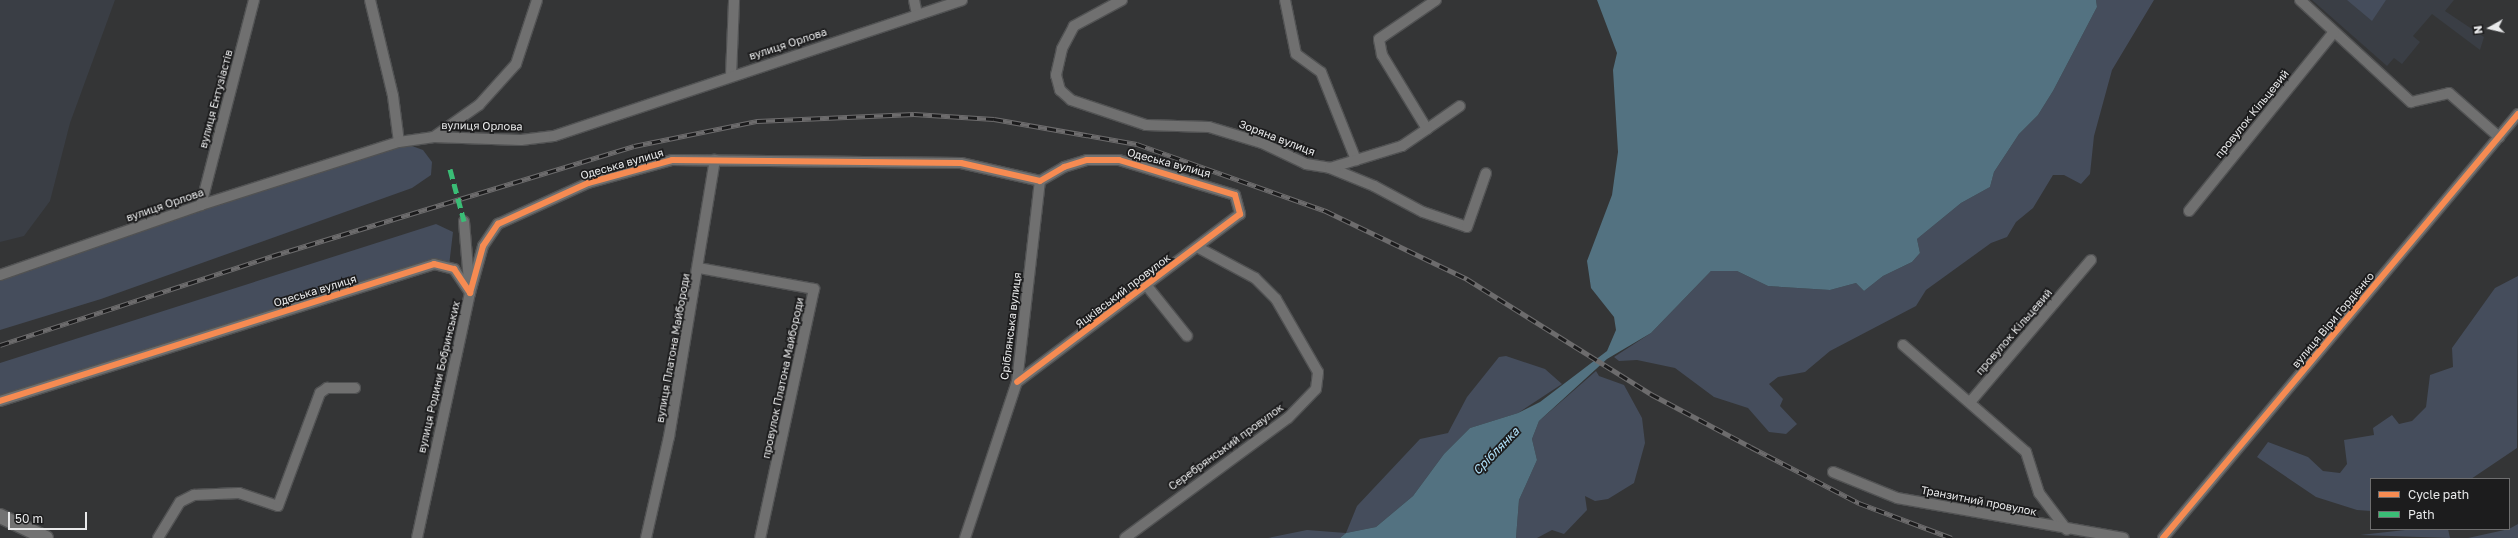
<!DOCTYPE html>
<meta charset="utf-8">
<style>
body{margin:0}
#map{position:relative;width:2518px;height:538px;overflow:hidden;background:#343536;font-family:"Golos Text",sans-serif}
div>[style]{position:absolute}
.built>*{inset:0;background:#3a3e45}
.green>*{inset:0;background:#454d5c}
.water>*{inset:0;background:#537281}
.roads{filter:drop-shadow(1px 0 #515253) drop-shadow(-1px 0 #515253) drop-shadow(0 1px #515253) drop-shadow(0 -1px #515253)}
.minor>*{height:10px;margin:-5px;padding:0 5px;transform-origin:5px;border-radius:5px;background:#707070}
.secondary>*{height:14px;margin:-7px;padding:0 7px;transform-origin:7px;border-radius:7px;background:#727272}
.rail>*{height:4.5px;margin-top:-2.25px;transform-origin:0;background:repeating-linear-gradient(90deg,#1c1c1d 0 9px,#6d6c6d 0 18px);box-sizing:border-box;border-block:1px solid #6d6c6d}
.quiet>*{height:5px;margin-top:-2.5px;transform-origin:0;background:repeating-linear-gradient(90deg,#3abd76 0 10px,transparent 0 15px)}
.cycleway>*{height:6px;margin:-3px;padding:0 3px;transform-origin:3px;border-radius:3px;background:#f68b52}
span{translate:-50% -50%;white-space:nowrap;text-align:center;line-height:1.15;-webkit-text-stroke:3.5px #1c1c1d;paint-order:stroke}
.street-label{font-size:11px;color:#e9eaeb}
.water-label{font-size:12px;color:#b3e4fd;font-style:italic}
.legend{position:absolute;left:2370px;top:478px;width:140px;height:52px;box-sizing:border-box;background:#1c1c1d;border:1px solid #6e6e6f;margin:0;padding:5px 7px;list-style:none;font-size:12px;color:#e9eaeb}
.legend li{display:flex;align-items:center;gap:8px;height:20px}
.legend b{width:20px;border:1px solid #6e6e6f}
.north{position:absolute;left:2470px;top:8px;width:40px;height:40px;-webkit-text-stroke:3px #1c1c1d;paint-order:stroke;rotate:262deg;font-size:11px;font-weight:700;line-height:16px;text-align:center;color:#e9eaeb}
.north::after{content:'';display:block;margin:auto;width:14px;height:18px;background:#e9eaeb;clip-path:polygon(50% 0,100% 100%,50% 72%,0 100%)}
.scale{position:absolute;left:8px;top:512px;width:79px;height:18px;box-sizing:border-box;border:2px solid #e9eaeb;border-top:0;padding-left:5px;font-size:12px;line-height:14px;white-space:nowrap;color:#e9eaeb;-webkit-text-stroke:3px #1c1c1d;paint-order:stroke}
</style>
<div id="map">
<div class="built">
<div style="clip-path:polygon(0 0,115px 0,70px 123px,50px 201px,24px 236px,0 242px)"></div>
<div style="clip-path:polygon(2312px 0,2454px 0,2445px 11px,2484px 37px,2480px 50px,2432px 14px,2413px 36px,2420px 42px,2402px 64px,2394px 58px,2387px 66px)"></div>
</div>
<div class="green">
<div style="clip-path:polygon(2096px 0,2154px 0,2112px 70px,2094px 136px,2090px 174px,2081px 184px,2064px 175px,2053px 175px,2033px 208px,2016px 222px,2007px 237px,1991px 243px,1926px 290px,1916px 306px,1830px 351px,1805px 372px,1778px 377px,1769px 384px,1783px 399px,1780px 406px,1797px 424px,1786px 434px,1769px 432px,1748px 408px,1714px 397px,1675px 368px,1637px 360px,1619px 361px,1614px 357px,1651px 333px,1711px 271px,1737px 271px,1768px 286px,1830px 290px,1856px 283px,1864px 291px,1883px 276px,1912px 262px,1920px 253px,1917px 239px,1961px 203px,1990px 187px,1994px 172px,2019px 134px,2038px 115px,2053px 91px,2097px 7px)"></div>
<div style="clip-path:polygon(2347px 0,2386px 0,2372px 21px)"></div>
<div style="clip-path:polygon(401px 142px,423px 150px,432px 162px,431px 175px,412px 188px,101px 299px,0 330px,0 275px)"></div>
<div style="clip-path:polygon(436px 224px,453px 232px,449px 266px,434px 264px,0 401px,0 363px)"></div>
<div style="clip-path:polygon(2518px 276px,2517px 448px,2471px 479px,2371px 479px,2371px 511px,2357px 510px,2316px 497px,2257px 457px,2268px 442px,2308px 457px,2323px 471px,2340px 473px,2347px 464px,2344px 440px,2374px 435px,2373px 428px,2392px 415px,2399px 424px,2412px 421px,2426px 407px,2430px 375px,2453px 367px,2452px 348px,2495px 288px)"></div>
<div style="clip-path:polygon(1506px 356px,1545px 369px,1562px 384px,1518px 413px,1470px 428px,1444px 454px,1413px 496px,1376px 527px,1346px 533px,1340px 538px,1268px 538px,1307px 530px,1346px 533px,1357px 506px,1420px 439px,1448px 433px,1467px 397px,1499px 357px)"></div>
<div style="clip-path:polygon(1596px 371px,1599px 376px,1624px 385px,1642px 418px,1645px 443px,1634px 483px,1608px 499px,1595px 501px,1585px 496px,1587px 510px,1564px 534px,1552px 530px,1537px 538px,1516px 538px,1519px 500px,1537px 460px,1532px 439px,1539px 421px)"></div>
<div style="clip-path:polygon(2518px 524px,2518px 538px,2468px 538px,2509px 529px)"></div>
<div style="clip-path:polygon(2414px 529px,2448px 529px,2450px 538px,2360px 535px)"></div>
</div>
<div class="water">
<div style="clip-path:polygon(1597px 0,2096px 0,2097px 7px,2053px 91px,2038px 115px,2019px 134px,1994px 172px,1990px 187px,1961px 203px,1917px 239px,1920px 253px,1912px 262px,1883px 276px,1864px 291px,1856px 283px,1830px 290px,1768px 286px,1737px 271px,1711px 271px,1651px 333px,1607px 359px,1539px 421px,1532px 439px,1537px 460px,1519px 500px,1516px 538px,1340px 538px,1346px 533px,1376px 527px,1413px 496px,1444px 454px,1470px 428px,1518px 413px,1540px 402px,1607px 351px,1616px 330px,1614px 317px,1591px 288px,1587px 261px,1612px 195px,1618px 152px,1613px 70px,1617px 53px)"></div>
</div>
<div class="roads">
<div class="minor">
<div style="left:370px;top:0;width:99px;rotate:76.5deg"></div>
<div style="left:393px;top:96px;width:46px;rotate:82.6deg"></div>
<div style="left:914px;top:0;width:14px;rotate:78deg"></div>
<div style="left:1122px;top:0;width:55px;rotate:151.6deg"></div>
<div style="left:1074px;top:26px;width:26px;rotate:118deg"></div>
<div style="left:1062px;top:49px;width:27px;rotate:103deg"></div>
<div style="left:1056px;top:75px;width:16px;rotate:75deg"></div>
<div style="left:1060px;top:90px;width:15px;rotate:42deg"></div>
<div style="left:1071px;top:100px;width:79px;rotate:18.4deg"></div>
<div style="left:1146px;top:125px;width:63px;rotate:1.8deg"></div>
<div style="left:1209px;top:127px;width:55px;rotate:16.8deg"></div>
<div style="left:1262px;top:143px;width:49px;rotate:25.5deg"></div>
<div style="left:1306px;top:164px;width:24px;rotate:9deg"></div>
<div style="left:1330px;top:168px;width:48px;rotate:22.2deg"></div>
<div style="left:1374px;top:186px;width:55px;rotate:28deg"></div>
<div style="left:1423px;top:212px;width:46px;rotate:18.8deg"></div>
<div style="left:1467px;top:227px;width:57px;rotate:-70.6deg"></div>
<div style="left:1285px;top:0;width:55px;rotate:78.5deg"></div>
<div style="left:1296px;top:54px;width:31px;rotate:36deg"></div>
<div style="left:1321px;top:72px;width:95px;rotate:68.3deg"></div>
<div style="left:2300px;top:0;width:151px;rotate:42.6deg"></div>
<div style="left:2411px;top:102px;width:39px;rotate:-13deg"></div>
<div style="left:2449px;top:93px;width:67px;rotate:41.3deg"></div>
<div style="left:731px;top:76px;width:76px;rotate:-87.7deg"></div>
<div style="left:1427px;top:129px;width:40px;rotate:-34.9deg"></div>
<div style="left:435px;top:136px;width:54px;rotate:-35.2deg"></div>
<div style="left:479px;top:105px;width:55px;rotate:-47.9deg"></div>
<div style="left:516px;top:64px;width:67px;rotate:-71.8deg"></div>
<div style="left:1330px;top:168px;width:75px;rotate:-17deg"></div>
<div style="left:1402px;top:146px;width:30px;rotate:-34deg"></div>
<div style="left:1427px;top:129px;width:87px;rotate:-121.3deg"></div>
<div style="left:1382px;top:55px;width:16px;rotate:-101deg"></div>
<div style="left:1379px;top:39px;width:69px;rotate:-34.4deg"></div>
<div style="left:201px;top:205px;width:212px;rotate:-75.5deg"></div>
<div style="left:2189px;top:211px;width:230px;rotate:-51deg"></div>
<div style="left:699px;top:268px;width:117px;rotate:10.3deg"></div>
<div style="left:814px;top:289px;width:255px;rotate:102.2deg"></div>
<div style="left:0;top:275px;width:213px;rotate:-19.2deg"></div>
<div style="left:201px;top:205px;width:208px;rotate:-17.7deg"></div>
<div style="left:399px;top:142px;width:34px;rotate:-8deg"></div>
<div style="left:433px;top:137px;width:88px;rotate:2deg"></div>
<div style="left:521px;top:140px;width:33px;rotate:-7deg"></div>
<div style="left:554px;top:136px;width:430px;rotate:-18.4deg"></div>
<div style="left:1147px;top:286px;width:64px;rotate:51.3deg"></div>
<div style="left:1903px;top:345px;width:163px;rotate:41deg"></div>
<div style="left:2026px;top:452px;width:43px;rotate:72.4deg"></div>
<div style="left:2039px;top:493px;width:46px;rotate:52.9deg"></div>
<div style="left:0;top:401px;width:455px;rotate:-17.5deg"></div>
<div style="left:434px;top:264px;width:21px;rotate:14deg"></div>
<div style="left:454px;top:269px;width:29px;rotate:56deg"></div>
<div style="left:470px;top:293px;width:49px;rotate:-74.5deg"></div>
<div style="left:483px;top:246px;width:27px;rotate:-56deg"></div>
<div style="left:498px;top:224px;width:99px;rotate:-24.5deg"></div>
<div style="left:588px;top:183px;width:87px;rotate:-15.3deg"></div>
<div style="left:672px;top:160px;width:289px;rotate:0.6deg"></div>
<div style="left:961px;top:163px;width:81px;rotate:12.8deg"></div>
<div style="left:1040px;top:181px;width:28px;rotate:-30deg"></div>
<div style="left:1064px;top:167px;width:24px;rotate:-17deg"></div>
<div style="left:1087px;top:160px;width:32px"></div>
<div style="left:1119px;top:160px;width:121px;rotate:16.8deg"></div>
<div style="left:1235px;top:195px;width:20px;rotate:75deg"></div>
<div style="left:1240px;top:214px;width:279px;rotate:143deg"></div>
<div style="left:1971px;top:401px;width:185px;rotate:-49.6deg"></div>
<div style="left:1833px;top:472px;width:69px;rotate:22.1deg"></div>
<div style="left:1897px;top:498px;width:230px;rotate:10deg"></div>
<div style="left:158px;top:538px;width:42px;rotate:-58.6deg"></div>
<div style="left:180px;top:502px;width:16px;rotate:-27deg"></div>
<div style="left:194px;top:495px;width:45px;rotate:-2.5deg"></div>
<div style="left:239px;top:493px;width:41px;rotate:18.4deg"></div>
<div style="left:278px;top:506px;width:121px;rotate:-69.6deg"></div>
<div style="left:320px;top:393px;width:9px;rotate:-36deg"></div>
<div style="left:327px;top:388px;width:28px"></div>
<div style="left:417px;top:538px;width:251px;rotate:-77.8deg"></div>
<div style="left:470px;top:293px;width:72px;rotate:-94.8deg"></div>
<div style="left:646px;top:538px;width:104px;rotate:-77.2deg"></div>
<div style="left:669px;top:437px;width:281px;rotate:-80.6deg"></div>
<div style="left:965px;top:538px;width:164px;rotate:-71.6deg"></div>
<div style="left:1017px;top:382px;width:202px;rotate:-83.5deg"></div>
<div style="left:1125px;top:538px;width:202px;rotate:-36.4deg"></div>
<div style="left:1288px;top:418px;width:40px;rotate:-46deg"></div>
<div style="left:1316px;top:389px;width:17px;rotate:-83deg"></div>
<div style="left:1318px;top:372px;width:84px;rotate:-119.9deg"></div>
<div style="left:1276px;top:299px;width:30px;rotate:-135deg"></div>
<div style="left:1255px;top:278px;width:66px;rotate:-151.9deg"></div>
<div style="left:2163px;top:538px;width:553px;rotate:-50.06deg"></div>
</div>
<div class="secondary">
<div style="left:0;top:516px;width:51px;rotate:25.6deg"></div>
</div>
</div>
<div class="rail">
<div style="left:0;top:345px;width:286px;rotate:-18.1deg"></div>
<div style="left:272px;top:256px;width:378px;rotate:-16.9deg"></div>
<div style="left:634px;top:146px;width:126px;rotate:-11.5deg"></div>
<div style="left:757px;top:121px;width:157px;rotate:-2.6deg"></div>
<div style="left:914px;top:114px;width:80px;rotate:3.6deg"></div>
<div style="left:994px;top:119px;width:145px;rotate:9.9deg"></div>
<div style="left:1137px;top:144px;width:201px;rotate:19.5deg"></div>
<div style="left:1326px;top:211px;width:157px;rotate:25.7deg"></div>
<div style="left:1467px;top:279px;width:217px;rotate:32deg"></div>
<div style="left:1651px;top:394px;width:113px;rotate:27.9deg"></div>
<div style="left:1751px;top:447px;width:122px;rotate:27.4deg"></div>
<div style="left:1859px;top:503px;width:99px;rotate:20.6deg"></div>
</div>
<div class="quiet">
<div style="left:450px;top:169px;width:54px;rotate:74.9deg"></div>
</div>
<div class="cycleway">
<div style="left:0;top:401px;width:455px;rotate:-17.5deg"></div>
<div style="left:434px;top:264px;width:21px;rotate:14deg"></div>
<div style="left:454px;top:269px;width:29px;rotate:56deg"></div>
<div style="left:470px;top:293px;width:49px;rotate:-74.5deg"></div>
<div style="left:483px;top:246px;width:27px;rotate:-56deg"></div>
<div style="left:498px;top:224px;width:99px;rotate:-24.5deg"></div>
<div style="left:588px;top:183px;width:87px;rotate:-15.3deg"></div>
<div style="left:672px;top:160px;width:289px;rotate:0.6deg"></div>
<div style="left:961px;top:163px;width:81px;rotate:12.8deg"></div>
<div style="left:1040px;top:181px;width:28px;rotate:-30deg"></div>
<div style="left:1064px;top:167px;width:24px;rotate:-17deg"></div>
<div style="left:1087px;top:160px;width:32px"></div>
<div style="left:1119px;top:160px;width:121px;rotate:16.8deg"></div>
<div style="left:1235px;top:195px;width:20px;rotate:75deg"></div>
<div style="left:1240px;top:214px;width:279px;rotate:143deg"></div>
<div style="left:2163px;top:538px;width:553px;rotate:-50.06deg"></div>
</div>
<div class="street-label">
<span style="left:788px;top:44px;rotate:-18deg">вулиця Орлова</span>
<span style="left:216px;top:99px;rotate:-75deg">вулиця Ентузіастів</span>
<span style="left:2252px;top:114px;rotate:-51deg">провулок Кільцевий</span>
<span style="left:482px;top:126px;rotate:1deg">вулиця Орлова</span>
<span style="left:1277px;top:138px;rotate:21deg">Зоряна вулиця</span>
<span style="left:1169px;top:163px;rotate:15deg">Одеська вулиця</span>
<span style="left:622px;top:164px;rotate:-16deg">Одеська вулиця</span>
<span style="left:165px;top:205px;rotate:-19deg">вулиця Орлова</span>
<span style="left:315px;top:291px;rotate:-17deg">Одеська вулиця</span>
<span style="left:1123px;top:291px;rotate:-37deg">Яцківський провулок</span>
<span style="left:2333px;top:320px;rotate:-50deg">вулиця Віри Гордієнко</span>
<span style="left:1011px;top:326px;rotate:-83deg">Сріблянська вулиця</span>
<span style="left:2014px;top:332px;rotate:-49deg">провулок Кільцевий</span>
<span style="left:673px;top:348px;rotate:-80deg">вулиця Платона Майбороди</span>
<span style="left:439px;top:377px;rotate:-77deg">вулиця Родини Бобринських</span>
<span style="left:783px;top:378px;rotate:-78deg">провулок Платона Майбороди</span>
<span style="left:1226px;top:447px;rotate:-36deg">Серебрянський провулок</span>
<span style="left:1979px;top:501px;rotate:11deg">Транзитний провулок</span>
</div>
<div class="water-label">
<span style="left:1496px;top:451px;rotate:-46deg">Сріблянка</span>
</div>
<ul class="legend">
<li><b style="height:5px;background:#f68b52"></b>Cycle path</li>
<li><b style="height:5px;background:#3abd76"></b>Path</li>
</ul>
<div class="north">N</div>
<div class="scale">50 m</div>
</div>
